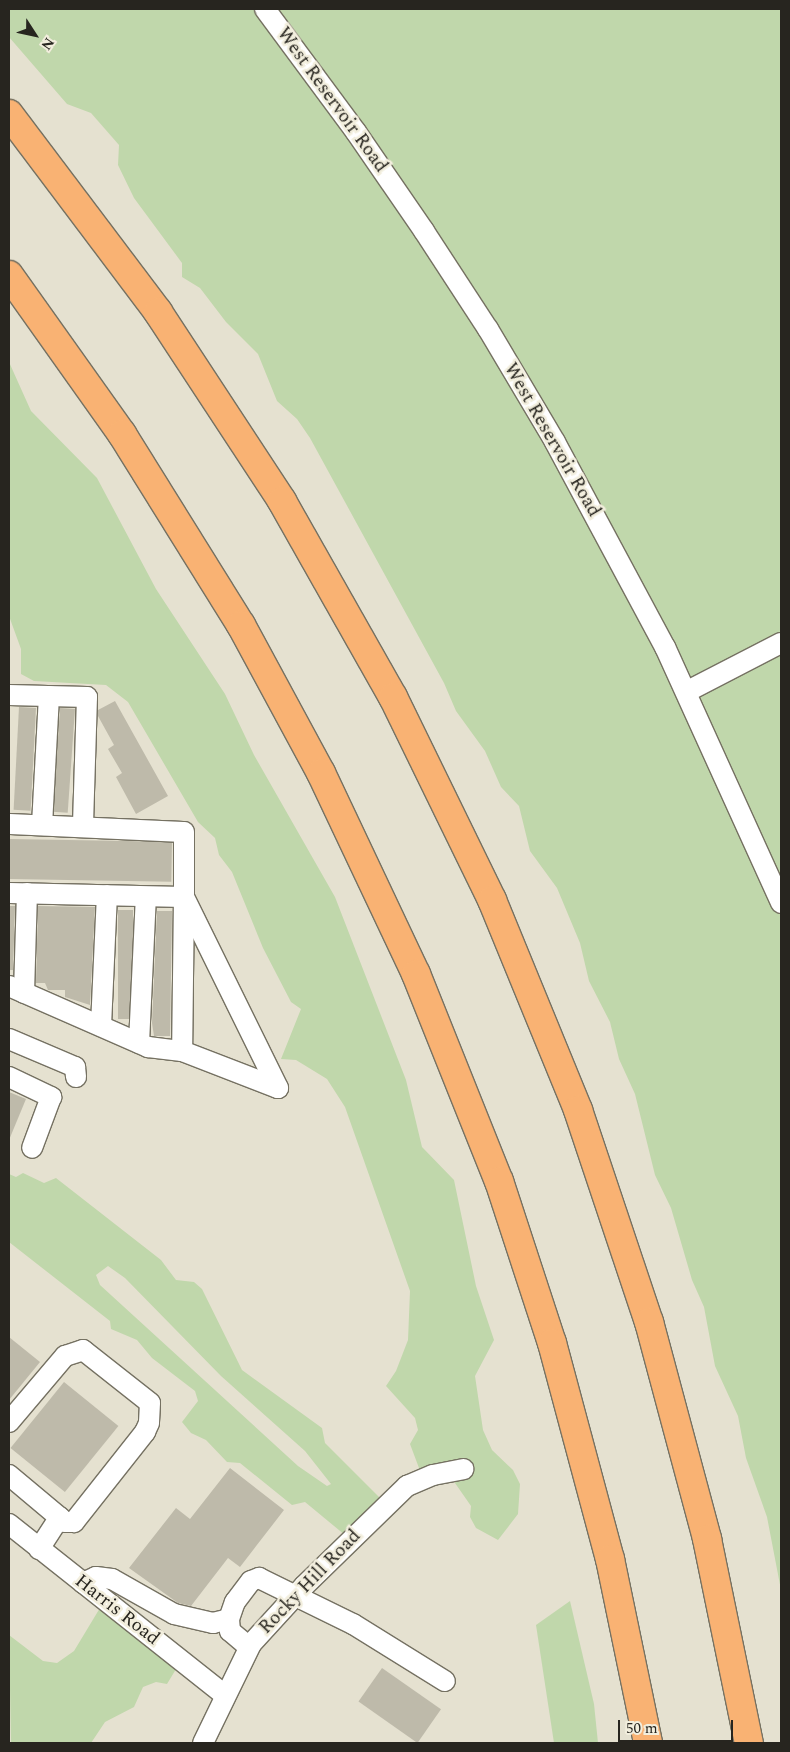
<!DOCTYPE html>
<style>
body{margin:0}
#map{position:relative;width:790px;height:1752px;overflow:hidden;background:#e5e1d0;font-family:Spectral,serif}
div>[style]{position:absolute}
.green>*{inset:0;background:#c0d7ab}
.building>*{inset:0;background:#bebaaa;transform-origin:0 0}
.roads{filter:drop-shadow(1px 0 #757162) drop-shadow(-1px 0 #757162) drop-shadow(0 1px #757162) drop-shadow(0 -1px #757162)}
.minor>*{height:20px;margin:-10px;padding:0 10px;transform-origin:10px;border-radius:10px;background:#fff}
.highway>*{height:28px;margin:-14px;padding:0 14px;transform-origin:14px;border-radius:14px;background:#f9b273}
span{translate:-50% -50%;white-space:nowrap;text-align:center;line-height:1.15;-webkit-text-stroke:5px #f2eedd;paint-order:stroke}
.street-label{font-size:19px;color:#27251f}
.frame{position:absolute;inset:0;border:10px solid #27251f;pointer-events:none}
.north{position:absolute;left:10px;top:10px;width:50px;height:50px;-webkit-text-stroke:4px #f2eedd;paint-order:stroke;rotate:125deg;font-size:14px;font-weight:700;line-height:20px;text-align:center;color:#27251f}
.north::after{content:'';display:block;margin:auto;width:18px;height:22px;background:#27251f;clip-path:polygon(50% 0,100% 100%,50% 72%,0 100%)}
.scale{position:absolute;left:618px;top:1720px;width:115px;height:22px;box-sizing:border-box;border:2px solid #27251f;border-top:0;padding-left:6px;font-size:15px;line-height:18px;white-space:nowrap;color:#27251f;-webkit-text-stroke:4px #f2eedd;paint-order:stroke}
</style>
<div id="map">
<div class="green">
<div style="clip-path:polygon(9px 9px,781px 9px,781px 1590px,767px 1517px,746px 1458px,738px 1416px,715px 1366px,704px 1307px,692px 1280px,671px 1208px,655px 1175px,635px 1094px,619px 1059px,610px 1022px,589px 981px,580px 943px,557px 888px,530px 851px,519px 806px,501px 787px,485px 751px,456px 711px,444px 683px,310px 438px,297px 419px,277px 401px,258px 354px,226px 322px,200px 288px,182px 277px,182px 263px,134px 198px,118px 165px,119px 145px,91px 113px,67px 104px,9px 37px)"></div>
<div style="clip-path:polygon(9px 362px,31px 411px,97px 478px,156px 589px,225px 694px,254px 755px,335px 897px,406px 1080px,422px 1147px,454px 1180px,476px 1286px,494px 1340px,475px 1376px,483px 1430px,492px 1450px,513px 1470px,520px 1484px,518px 1514px,498px 1540px,476px 1528px,470px 1517px,471px 1506px,448px 1473px,422px 1476px,410px 1444px,418px 1430px,415px 1418px,386px 1386px,396px 1371px,408px 1340px,410px 1291px,345px 1107px,327px 1079px,296px 1060px,281px 1059px,301px 1009px,291px 1002px,263px 948px,232px 872px,219px 855px,215px 838px,198px 822px,128px 702px,106px 685px,34px 681px,21px 674px,21px 649px,9px 616px)"></div>
<div style="clip-path:polygon(evenodd,23px 1173px,44px 1183px,56px 1178px,161px 1260px,176px 1280px,194px 1282px,202px 1289px,242px 1370px,322px 1428px,325px 1443px,387px 1505px,351px 1540px,305px 1502px,292px 1505px,240px 1463px,227px 1462px,206px 1440px,191px 1433px,182px 1422px,198px 1401px,195px 1391px,152px 1358px,137px 1340px,111px 1329px,110px 1321px,9px 1242px,9px 1174px,16px 1177px,23px 1173px,108px 1266px,125px 1278px,221px 1376px,305px 1451px,331px 1484px,327px 1486px,298px 1466px,100px 1285px,96px 1275px,108px 1266px)"></div>
<div style="clip-path:polygon(106px 1598px,184px 1656px,167px 1684px,156px 1682px,143px 1687px,134px 1707px,105px 1722px,91px 1743px,11px 1743px,9px 1635px,43px 1661px,57px 1663px,74px 1651px)"></div>
<div style="clip-path:polygon(570px 1601px,594px 1704px,598px 1743px,554px 1743px,536px 1625px)"></div>
</div>
<div class="building">
<div style="clip-path:polygon(115px 701px,168px 796px,136px 814px,116px 777px,122px 773px,108px 749px,114px 745px,98px 716px,98px 710px)"></div>
<div style="left:19px;top:707px;width:17px;height:103px;rotate:3deg"></div>
<div style="left:60px;top:708px;width:15px;height:104px;rotate:4deg"></div>
<div style="left:9px;top:839px;width:163px;height:40px;rotate:1deg"></div>
<div style="clip-path:polygon(9px 906px,15px 906px,13px 970px,9px 970px)"></div>
<div style="clip-path:polygon(38px 906px,95px 907px,90px 1005px,65px 997px,65px 990px,48px 990px,45px 983px,36px 983px)"></div>
<div style="left:118px;top:910px;width:15px;height:109px"></div>
<div style="clip-path:polygon(157px 911px,172px 911px,170px 1036px,154px 1036px,152px 1023px)"></div>
<div style="clip-path:polygon(9px 1092px,26px 1099px,9px 1140px)"></div>
<div style="clip-path:polygon(9px 1337px,40px 1362px,9px 1400px)"></div>
<div style="left:64px;top:1382px;width:70px;height:85px;rotate:39deg"></div>
<div style="clip-path:polygon(230px 1468px,284px 1510px,240px 1567px,228px 1558px,191px 1606px,178px 1603px,129px 1568px,176px 1508px,190px 1519px)"></div>
<div style="left:382px;top:1668px;width:72px;height:41px;rotate:35deg"></div>
</div>
<div class="roads">
<div class="minor">
<div style="left:265px;top:9px;width:153px;rotate:53.5deg"></div>
<div style="left:356px;top:132px;width:120px;rotate:55.5deg"></div>
<div style="left:424px;top:231px;width:117px;rotate:56.9deg"></div>
<div style="left:488px;top:329px;width:131px;rotate:59.3deg"></div>
<div style="left:555px;top:442px;width:233px;rotate:61.8deg"></div>
<div style="left:665px;top:647px;width:281px;rotate:65.6deg"></div>
<div style="left:686px;top:692px;width:107px;rotate:-27.3deg"></div>
<div style="left:9px;top:695px;width:78px;rotate:1.5deg"></div>
<div style="left:87px;top:697px;width:130px;rotate:91.8deg"></div>
<div style="left:9px;top:824px;width:175px;rotate:2.6deg"></div>
<div style="left:184px;top:832px;width:65px;rotate:90deg"></div>
<div style="left:184px;top:897px;width:154px;rotate:90.7deg"></div>
<div style="left:182px;top:1051px;width:103px;rotate:21.1deg"></div>
<div style="left:278px;top:1088px;width:213px;rotate:-116.2deg"></div>
<div style="left:42px;top:825px;width:129px;rotate:-86.9deg"></div>
<div style="left:9px;top:893px;width:175px;rotate:1.3deg"></div>
<div style="left:9px;top:986px;width:152px;rotate:23.7deg"></div>
<div style="left:148px;top:1047px;width:34px;rotate:7deg"></div>
<div style="left:24px;top:993px;width:100px;rotate:-88.3deg"></div>
<div style="left:101px;top:1026px;width:131px;rotate:-87.4deg"></div>
<div style="left:9px;top:1039px;width:72px;rotate:23deg"></div>
<div style="left:75px;top:1067px;width:10px;rotate:84deg"></div>
<div style="left:139px;top:1043px;width:146px;rotate:-87.3deg"></div>
<div style="left:9px;top:1077px;width:47px;rotate:25.5deg"></div>
<div style="left:51px;top:1097px;width:54px;rotate:110.4deg"></div>
<div style="left:9px;top:1422px;width:87px;rotate:-49.7deg"></div>
<div style="left:65px;top:1356px;width:19px;rotate:-18deg"></div>
<div style="left:83px;top:1350px;width:85px;rotate:38.3deg"></div>
<div style="left:150px;top:1403px;width:20px;rotate:93deg"></div>
<div style="left:149px;top:1423px;width:10px;rotate:114deg"></div>
<div style="left:145px;top:1432px;width:115px;rotate:128.3deg"></div>
<div style="left:74px;top:1522px;width:9px;rotate:180deg"></div>
<div style="left:65px;top:1522px;width:73px;rotate:-140deg"></div>
<div style="left:9px;top:1524px;width:275px;rotate:38.4deg"></div>
<div style="left:39px;top:1549px;width:38px;rotate:-57deg"></div>
<div style="left:83px;top:1583px;width:14px;rotate:-25deg"></div>
<div style="left:96px;top:1577px;width:16px;rotate:7deg"></div>
<div style="left:112px;top:1579px;width:71px;rotate:29.4deg"></div>
<div style="left:174px;top:1614px;width:40px;rotate:13deg"></div>
<div style="left:213px;top:1623px;width:16px;rotate:-14deg"></div>
<div style="left:249px;top:1647px;width:25px;rotate:-140deg"></div>
<div style="left:230px;top:1631px;width:12px;rotate:-95deg"></div>
<div style="left:229px;top:1619px;width:18px;rotate:-71deg"></div>
<div style="left:235px;top:1602px;width:26px;rotate:-53deg"></div>
<div style="left:251px;top:1581px;width:9px;rotate:-21deg"></div>
<div style="left:259px;top:1578px;width:105px;rotate:26.1deg"></div>
<div style="left:353px;top:1624px;width:108px;rotate:31.8deg"></div>
<div style="left:203px;top:1743px;width:110px;rotate:-64.1deg"></div>
<div style="left:251px;top:1644px;width:79px;rotate:-47.6deg"></div>
<div style="left:304px;top:1586px;width:144px;rotate:-44.2deg"></div>
<div style="left:407px;top:1486px;width:28px;rotate:-23deg"></div>
<div style="left:433px;top:1475px;width:31px;rotate:-11deg"></div>
</div>
<div class="highway">
<div style="left:9px;top:114px;width:248px;rotate:53deg"></div>
<div style="left:158px;top:312px;width:226px;rotate:56.7deg"></div>
<div style="left:282px;top:501px;width:225px;rotate:60.5deg"></div>
<div style="left:393px;top:697px;width:226px;rotate:64deg"></div>
<div style="left:492px;top:900px;width:227px;rotate:67.7deg"></div>
<div style="left:578px;top:1110px;width:224px;rotate:71.5deg"></div>
<div style="left:649px;top:1322px;width:225px;rotate:75deg"></div>
<div style="left:707px;top:1539px;width:208px;rotate:78.4deg"></div>
<div style="left:9px;top:275px;width:195px;rotate:54.6deg"></div>
<div style="left:122px;top:434px;width:225px;rotate:58.1deg"></div>
<div style="left:241px;top:625px;width:168px;rotate:61.6deg"></div>
<div style="left:321px;top:773px;width:222px;rotate:64.7deg"></div>
<div style="left:416px;top:974px;width:223px;rotate:68.2deg"></div>
<div style="left:499px;top:1181px;width:170px;rotate:71.9deg"></div>
<div style="left:552px;top:1343px;width:224px;rotate:75deg"></div>
<div style="left:610px;top:1559px;width:188px;rotate:78.3deg"></div>
</div>
</div>
<div class="street-label">
<span style="left:332px;top:100px;rotate:54deg">West Reservoir Road</span>
<span style="left:552px;top:440px;rotate:60deg">West Reservoir Road</span>
<span style="left:310px;top:1582px;rotate:-46deg">Rocky Hill Road</span>
<span style="left:117px;top:1610px;rotate:38deg">Harris Road</span>
</div>
<div class="frame"></div>
<div class="north">N</div>
<div class="scale">50 m</div>
</div>
